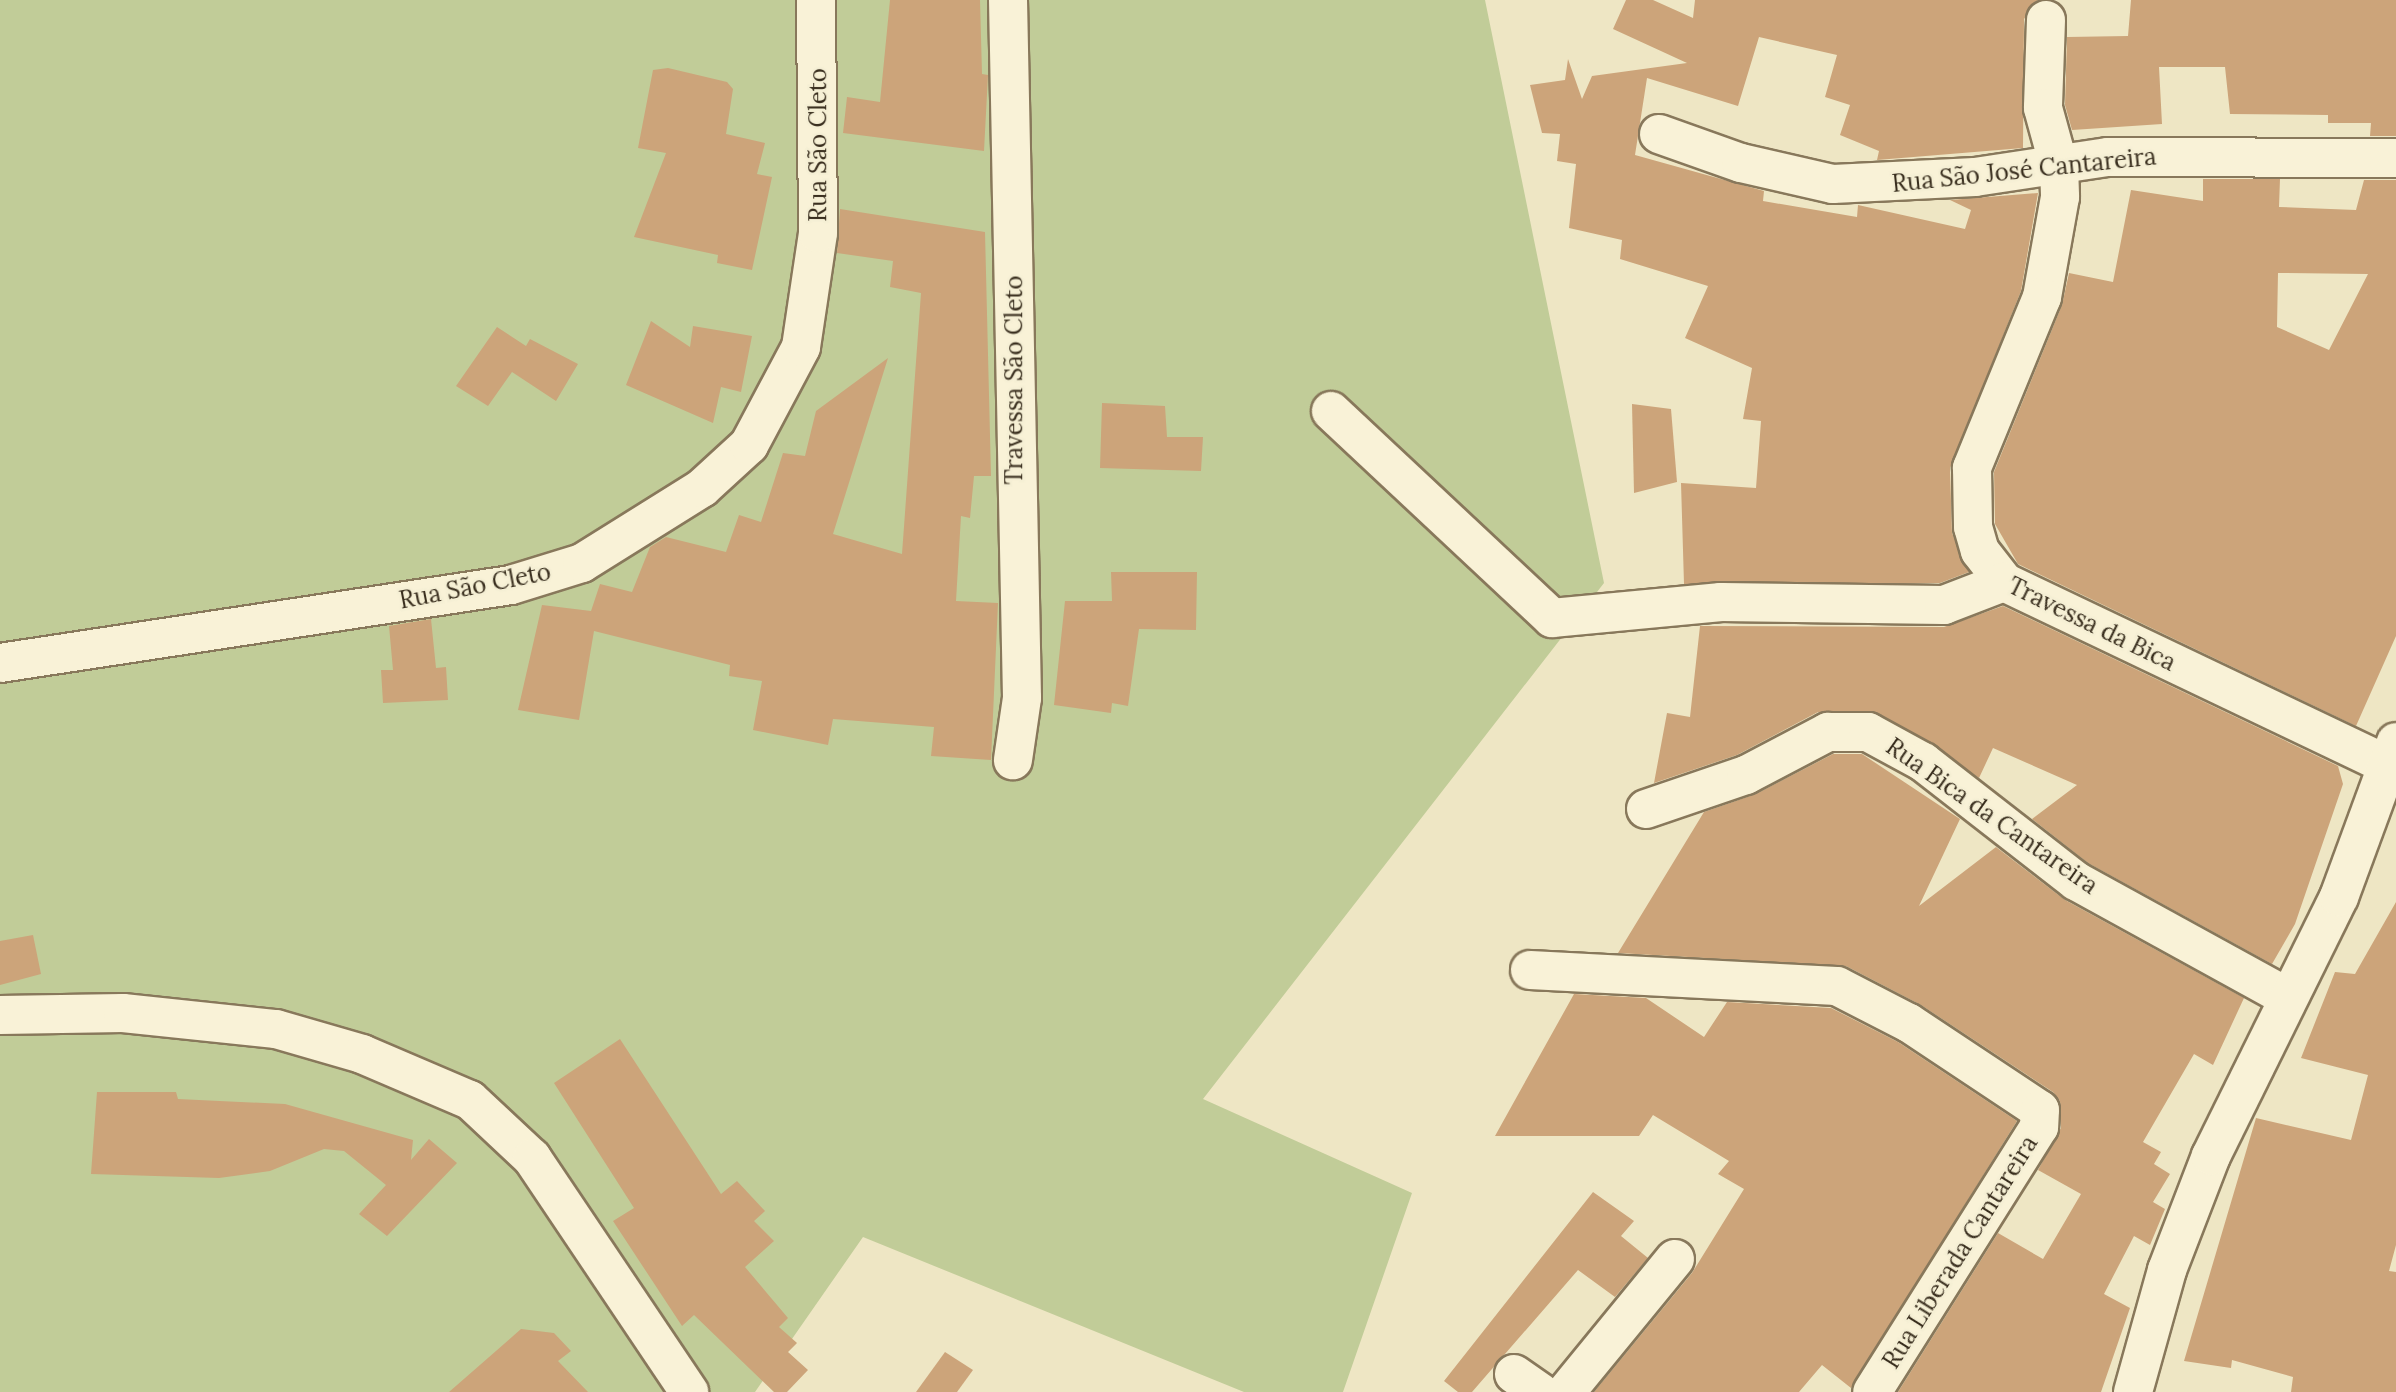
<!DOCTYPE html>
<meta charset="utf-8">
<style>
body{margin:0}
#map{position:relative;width:2396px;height:1392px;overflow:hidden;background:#eee6c4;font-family:Lora,serif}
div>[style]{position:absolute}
.green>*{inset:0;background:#c1cc98}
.building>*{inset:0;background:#cca47a}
.roads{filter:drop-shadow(2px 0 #88785b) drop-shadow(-2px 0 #88785b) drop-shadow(0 2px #88785b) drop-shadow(0 -2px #88785b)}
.minor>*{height:38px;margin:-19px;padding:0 19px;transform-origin:19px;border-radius:19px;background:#f9f2d7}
span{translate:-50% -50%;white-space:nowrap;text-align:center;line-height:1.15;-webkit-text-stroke:5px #f5efd4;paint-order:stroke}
.street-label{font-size:24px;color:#392e1e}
</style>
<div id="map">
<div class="green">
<div style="clip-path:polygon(0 0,1485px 0,1604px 583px,1203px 1099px,1412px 1193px,1343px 1392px,1244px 1392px,863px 1237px,755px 1392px,0 1392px)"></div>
</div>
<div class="building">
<div style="clip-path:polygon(890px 0,980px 0,982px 74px,988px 75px,984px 151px,843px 133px,847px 97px,880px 102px)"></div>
<div style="clip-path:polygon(1626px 0,1653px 0,1693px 18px,1695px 0,2038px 0,2024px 19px,2023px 148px,1877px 160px,1879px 151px,1840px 135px,1850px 105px,1825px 97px,1837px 55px,1759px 37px,1738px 106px,1647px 78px,1635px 155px,1764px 191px,1763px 201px,1857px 217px,1858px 205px,1965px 229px,1971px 210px,1950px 200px,2038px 193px,2021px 291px,1950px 468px,1952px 533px,1969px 572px,1940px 583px,1684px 584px,1681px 483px,1756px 488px,1761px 421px,1743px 419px,1752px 368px,1685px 338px,1708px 286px,1620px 259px,1622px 240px,1569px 228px,1576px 164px,1557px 161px,1560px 134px,1542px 133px,1530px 85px,1565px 80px,1568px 59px,1582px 99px,1592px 76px,1687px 63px,1613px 29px)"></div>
<div style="clip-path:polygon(2131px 0,2396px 0,2396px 136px,2370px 136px,2371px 123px,2328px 123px,2328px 115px,2230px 114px,2225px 67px,2159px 67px,2162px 124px,2072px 130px,2065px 105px,2067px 37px,2128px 36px)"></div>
<div style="clip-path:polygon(668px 68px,727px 82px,733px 89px,726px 134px,765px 143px,757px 174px,772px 177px,752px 270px,717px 263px,718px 255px,634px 237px,666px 153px,638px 148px,653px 70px)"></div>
<div style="clip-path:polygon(evenodd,2203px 179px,2280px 179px,2279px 207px,2356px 210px,2364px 180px,2396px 180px,2396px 636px,2356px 726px,2018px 564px,1995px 524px,1994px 472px,2062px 305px,2069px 273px,2113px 282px,2131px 190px,2203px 201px,2203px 179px,2278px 273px,2368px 274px,2329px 350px,2277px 327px,2278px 273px)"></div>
<div style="clip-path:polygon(840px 209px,985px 232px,991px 476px,974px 476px,970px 518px,961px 516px,956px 601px,998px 603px,991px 760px,931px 756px,934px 727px,833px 719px,828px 745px,753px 730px,762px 681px,729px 676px,730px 665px,594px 631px,579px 720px,518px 710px,542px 605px,591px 611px,600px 584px,632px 592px,650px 547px,666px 537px,726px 552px,739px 515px,761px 522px,783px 453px,805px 456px,816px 411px,888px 358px,833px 534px,902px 554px,921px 293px,890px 287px,893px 261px,837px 253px)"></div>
<div style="clip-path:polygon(651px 321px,690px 347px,693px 326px,752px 336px,741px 392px,721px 387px,713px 423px,626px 385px)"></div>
<div style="clip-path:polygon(497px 327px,526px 346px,530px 339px,578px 364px,556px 401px,512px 372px,488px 406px,456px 386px)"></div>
<div style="clip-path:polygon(1102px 403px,1165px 406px,1167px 437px,1203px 437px,1201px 471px,1100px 468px)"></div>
<div style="clip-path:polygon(1632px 404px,1671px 409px,1677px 482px,1634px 493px)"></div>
<div style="clip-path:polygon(1111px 572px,1197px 572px,1196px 630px,1139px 629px,1128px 706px,1112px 703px,1111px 713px,1054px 705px,1065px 601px,1112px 601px)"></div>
<div style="clip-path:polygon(2003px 606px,2338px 766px,2343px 784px,2295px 924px,2272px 964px,2088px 863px,2032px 819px,2077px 785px,1993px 748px,1979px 778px,1878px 713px,1818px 712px,1737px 755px,1654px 783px,1667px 713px,1690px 717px,1700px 626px,1944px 627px)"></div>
<div style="clip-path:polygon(431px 619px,436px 668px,446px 667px,448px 700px,383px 703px,381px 670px,393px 670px,389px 626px)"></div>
<div style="clip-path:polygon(1833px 754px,1862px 754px,1960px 819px,1919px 906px,1996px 847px,2065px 900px,2244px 998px,2213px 1065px,2194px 1054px,2143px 1142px,2161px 1152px,2154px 1164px,2170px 1174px,2153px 1202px,2165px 1209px,2150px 1245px,2134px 1236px,2104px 1294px,2130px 1308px,2101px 1392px,1898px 1392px,1998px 1233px,2043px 1259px,2081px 1194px,2038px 1170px,2061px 1128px,2060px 1101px,2053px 1092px,1921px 1005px,1846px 966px,1618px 953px,1704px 812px,1756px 794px)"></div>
<div style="clip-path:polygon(2396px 902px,2396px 1245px,2389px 1271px,2396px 1272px,2396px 1392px,2291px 1392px,2293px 1377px,2232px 1360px,2231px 1368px,2184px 1361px,2256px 1118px,2351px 1140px,2368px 1075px,2301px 1058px,2335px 972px,2355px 974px)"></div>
<div style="clip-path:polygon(33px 935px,41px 974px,0 985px,0 941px)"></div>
<div style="clip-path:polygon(1574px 994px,1646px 998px,1704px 1037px,1727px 1002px,1831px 1008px,1898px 1042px,2017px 1121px,1851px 1388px,1822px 1365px,1799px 1392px,1594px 1392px,1692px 1273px,1744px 1189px,1718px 1174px,1729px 1161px,1653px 1115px,1639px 1136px,1495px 1136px)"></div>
<div style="clip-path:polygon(620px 1039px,721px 1194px,737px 1181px,765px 1211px,754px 1221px,774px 1241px,745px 1267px,788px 1318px,779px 1327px,797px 1343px,788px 1352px,808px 1370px,787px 1392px,774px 1392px,694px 1315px,682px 1326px,613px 1221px,634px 1208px,554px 1083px)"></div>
<div style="clip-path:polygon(97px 1092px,176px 1092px,178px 1099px,285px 1104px,413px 1140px,411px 1160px,429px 1139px,457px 1163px,387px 1236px,359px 1214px,386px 1185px,344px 1151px,324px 1149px,270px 1171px,219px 1178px,91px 1174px)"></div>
<div style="clip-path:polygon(1593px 1192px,1634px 1221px,1621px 1236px,1648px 1258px,1615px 1297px,1578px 1270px,1472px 1392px,1458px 1392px,1444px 1381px)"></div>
<div style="clip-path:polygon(521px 1329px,554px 1333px,571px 1351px,558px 1361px,588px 1392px,449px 1392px)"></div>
<div style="clip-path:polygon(945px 1352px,973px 1370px,957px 1392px,916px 1392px)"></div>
</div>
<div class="roads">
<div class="minor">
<div style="left:1008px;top:0;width:698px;rotate:88.85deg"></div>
<div style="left:1022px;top:698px;width:63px;rotate:98.3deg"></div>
<div style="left:2046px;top:20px;width:88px;rotate:92deg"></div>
<div style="left:2043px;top:108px;width:60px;rotate:74.6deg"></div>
<div style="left:2059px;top:166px;width:31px;rotate:88deg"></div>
<div style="left:2060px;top:197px;width:102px;rotate:100.2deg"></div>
<div style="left:2042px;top:297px;width:185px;rotate:112.3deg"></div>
<div style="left:1972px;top:468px;width:59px;rotate:89deg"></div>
<div style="left:1973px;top:527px;width:25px;rotate:74deg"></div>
<div style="left:1980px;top:551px;width:39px;rotate:52deg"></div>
<div style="left:2004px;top:582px;width:427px;rotate:25.5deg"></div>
<div style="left:1659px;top:134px;width:87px;rotate:19.5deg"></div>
<div style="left:1741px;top:163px;width:94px;rotate:12.9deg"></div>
<div style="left:1833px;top:184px;width:142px;rotate:-2.8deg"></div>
<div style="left:1975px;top:177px;width:134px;rotate:-8.6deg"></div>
<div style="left:2108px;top:157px;width:288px;rotate:0.2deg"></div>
<div style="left:1331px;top:411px;width:303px;rotate:43.1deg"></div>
<div style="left:1552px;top:618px;width:170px;rotate:-5.4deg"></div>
<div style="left:1721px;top:602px;width:223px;rotate:0.8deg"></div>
<div style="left:1944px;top:605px;width:64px;rotate:-21deg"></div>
<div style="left:0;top:663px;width:517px;rotate:-8.68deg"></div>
<div style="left:511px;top:585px;width:74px;rotate:-17.2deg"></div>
<div style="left:582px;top:563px;width:142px;rotate:-32deg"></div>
<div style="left:702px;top:488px;width:64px;rotate:-42.5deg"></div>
<div style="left:749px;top:445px;width:111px;rotate:-62deg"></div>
<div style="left:801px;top:347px;width:115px;rotate:-81.5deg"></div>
<div style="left:818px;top:233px;width:233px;rotate:-90.5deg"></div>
<div style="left:1646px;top:809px;width:106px;rotate:-18.8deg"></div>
<div style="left:1746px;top:775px;width:93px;rotate:-27.7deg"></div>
<div style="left:1828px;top:732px;width:40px"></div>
<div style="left:1868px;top:732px;width:63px;rotate:28.6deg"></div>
<div style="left:1923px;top:762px;width:194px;rotate:37.9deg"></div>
<div style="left:2076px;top:881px;width:241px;rotate:28.8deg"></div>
<div style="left:1530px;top:970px;width:307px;rotate:3deg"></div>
<div style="left:1837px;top:986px;width:81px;rotate:27.2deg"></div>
<div style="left:1909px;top:1023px;width:157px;rotate:33.6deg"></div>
<div style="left:2040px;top:1110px;width:17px;rotate:93deg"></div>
<div style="left:2039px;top:1127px;width:313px;rotate:122.2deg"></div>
<div style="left:0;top:1015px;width:123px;rotate:-0.9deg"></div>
<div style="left:123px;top:1013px;width:154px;rotate:6deg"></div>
<div style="left:276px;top:1029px;width:90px;rotate:16.2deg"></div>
<div style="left:362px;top:1054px;width:117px;rotate:23.1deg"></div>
<div style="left:470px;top:1100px;width:85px;rotate:43.1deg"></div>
<div style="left:532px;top:1158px;width:282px;rotate:56.1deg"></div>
<div style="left:1514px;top:1374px;width:32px;rotate:35deg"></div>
<div style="left:1566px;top:1392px;width:172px;rotate:-50.7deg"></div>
<div style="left:2133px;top:1392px;width:127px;rotate:-74.4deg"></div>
<div style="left:2167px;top:1270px;width:122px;rotate:-68.9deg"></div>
<div style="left:2211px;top:1156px;width:289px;rotate:-63.7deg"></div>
<div style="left:2339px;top:897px;width:165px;rotate:-69.8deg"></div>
</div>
</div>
<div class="street-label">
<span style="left:818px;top:145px;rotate:-90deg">Rua São Cleto</span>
<span style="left:2024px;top:170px;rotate:-6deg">Rua São José Cantareira</span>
<span style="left:1014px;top:380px;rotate:-90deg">Travessa São Cleto</span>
<span style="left:475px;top:586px;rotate:-11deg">Rua São Cleto</span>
<span style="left:2092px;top:624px;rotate:26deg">Travessa da Bica</span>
<span style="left:1992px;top:816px;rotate:35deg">Rua Bica da Cantareira</span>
<span style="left:1960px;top:1252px;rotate:-58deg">Rua Liberada Cantareira</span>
</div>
</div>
